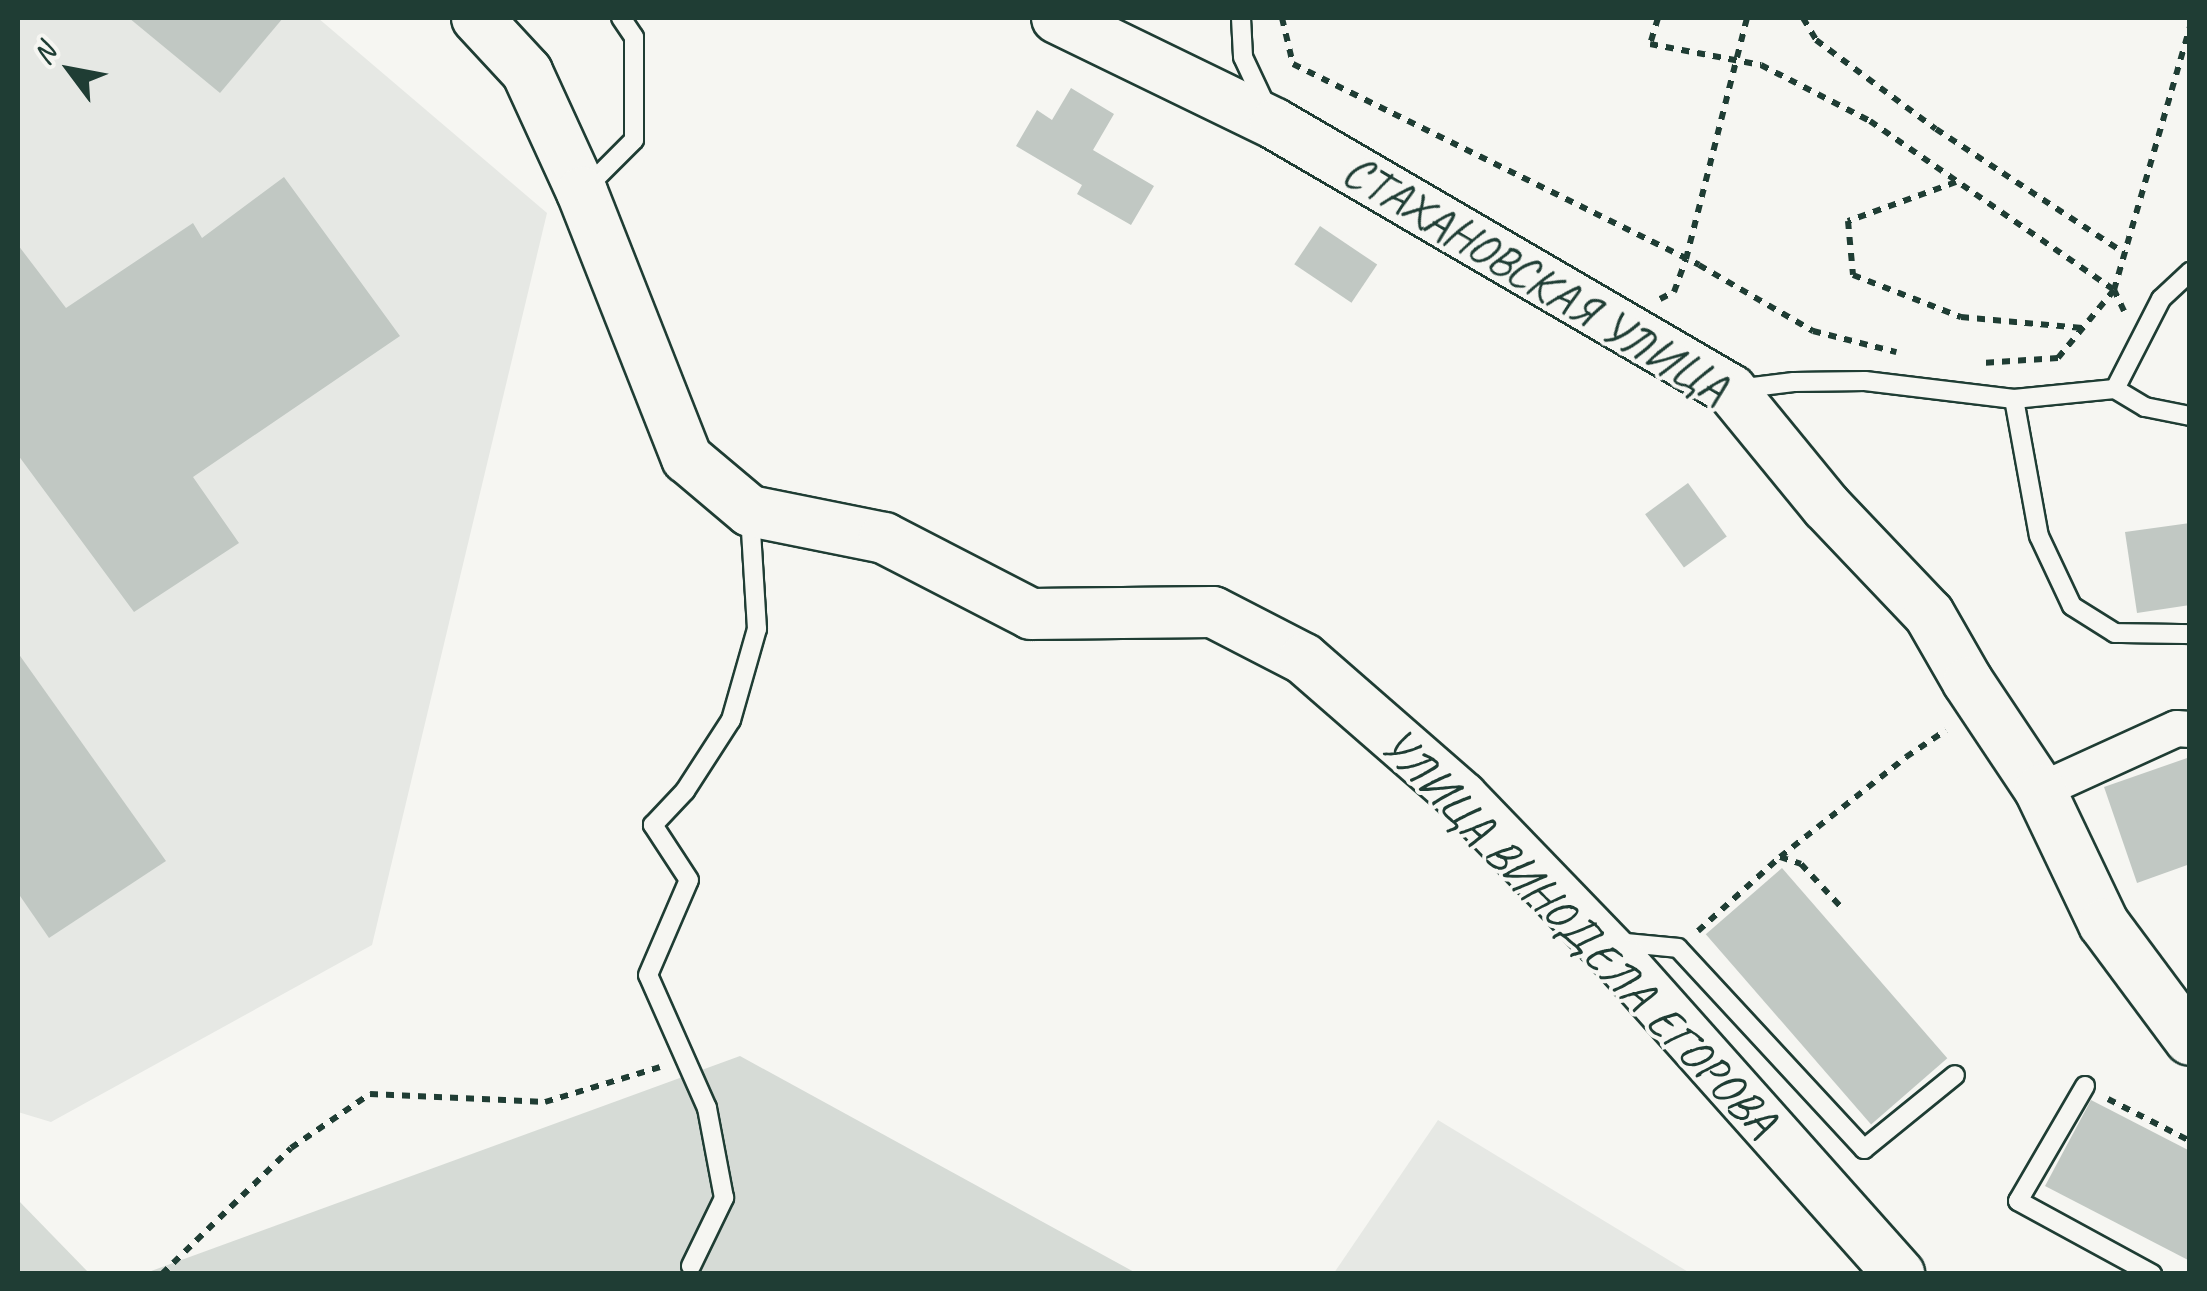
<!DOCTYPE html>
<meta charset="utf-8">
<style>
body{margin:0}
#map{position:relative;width:2207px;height:1291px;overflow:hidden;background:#f6f6f2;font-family:Caveat,sans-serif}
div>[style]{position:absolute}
.built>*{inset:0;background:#e6e8e4}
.green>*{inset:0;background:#d6dbd6}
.building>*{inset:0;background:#c1c8c3;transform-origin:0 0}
.path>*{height:6px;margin-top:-3px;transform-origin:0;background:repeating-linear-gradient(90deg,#1f3d34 0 8px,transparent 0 16px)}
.roads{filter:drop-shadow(2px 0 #1f3d34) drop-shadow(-2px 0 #1f3d34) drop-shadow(0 2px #1f3d34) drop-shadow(0 -2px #1f3d34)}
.lane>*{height:18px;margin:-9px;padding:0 9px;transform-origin:9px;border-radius:9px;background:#f6f6f2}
.street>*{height:35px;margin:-17.5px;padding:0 17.5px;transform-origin:17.5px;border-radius:17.5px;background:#f6f6f2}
.secondary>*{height:50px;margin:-25px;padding:0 25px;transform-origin:25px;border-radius:25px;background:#f6f6f2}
span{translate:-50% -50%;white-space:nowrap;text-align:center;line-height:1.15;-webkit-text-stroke:8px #f6f6f2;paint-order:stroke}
.street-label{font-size:48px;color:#1f3d34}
.frame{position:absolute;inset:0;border:20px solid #1f3d34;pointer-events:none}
.north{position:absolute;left:20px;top:20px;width:100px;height:100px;-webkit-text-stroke:8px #f6f6f2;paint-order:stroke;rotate:302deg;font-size:28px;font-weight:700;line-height:40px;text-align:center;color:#1f3d34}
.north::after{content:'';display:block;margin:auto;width:35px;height:45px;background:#1f3d34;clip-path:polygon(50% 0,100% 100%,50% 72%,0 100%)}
</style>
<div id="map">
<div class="built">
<div style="clip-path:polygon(18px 18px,318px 18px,547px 213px,372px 945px,51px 1122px,18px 1112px)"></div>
<div style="clip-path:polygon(1438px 1120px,1690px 1273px,1334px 1273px)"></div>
</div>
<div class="green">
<div style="clip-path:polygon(740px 1056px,1136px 1273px,143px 1274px)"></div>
<div style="clip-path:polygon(18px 1200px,89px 1273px,18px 1273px)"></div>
</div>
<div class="building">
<div style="clip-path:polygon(129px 18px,283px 18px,220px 93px)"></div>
<div style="clip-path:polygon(1071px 88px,1114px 114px,1093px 150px,1154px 186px,1131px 225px,1077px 194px,1082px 185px,1016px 146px,1037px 110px,1052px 120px)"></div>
<div style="clip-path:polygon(284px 177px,400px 336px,193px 477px,239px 543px,134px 612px,18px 455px,18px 245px,66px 308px,193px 223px,202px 238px)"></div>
<div style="left:1320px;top:226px;width:69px;height:46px;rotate:34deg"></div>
<div style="left:1688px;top:483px;width:66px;height:53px;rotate:54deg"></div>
<div style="clip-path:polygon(2190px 523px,2190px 605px,2137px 613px,2125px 532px)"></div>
<div style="clip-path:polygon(18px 653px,166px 861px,49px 938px,18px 893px)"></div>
<div style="clip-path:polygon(2190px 757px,2190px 864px,2137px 883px,2104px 787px)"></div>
<div style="left:1782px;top:868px;width:252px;height:101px;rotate:49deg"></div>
<div style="clip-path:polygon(2091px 1100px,2190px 1151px,2190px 1261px,2045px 1186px)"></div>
</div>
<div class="path">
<div style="left:1282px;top:18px;width:47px;rotate:76.6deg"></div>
<div style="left:1293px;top:64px;width:453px;rotate:26.3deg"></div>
<div style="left:1699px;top:265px;width:132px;rotate:30.1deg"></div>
<div style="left:1813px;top:331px;width:86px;rotate:14.2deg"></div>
<div style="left:1658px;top:18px;width:27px;rotate:107deg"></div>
<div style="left:1650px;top:44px;width:113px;rotate:10.7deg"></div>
<div style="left:1761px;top:65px;width:123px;rotate:27.2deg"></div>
<div style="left:1870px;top:121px;width:297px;rotate:34.7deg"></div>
<div style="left:2114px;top:290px;width:88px;rotate:129.5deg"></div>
<div style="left:2058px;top:358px;width:76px;rotate:176.2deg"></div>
<div style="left:1803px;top:18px;width:26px;rotate:59deg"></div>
<div style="left:1816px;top:40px;width:149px;rotate:36.6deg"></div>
<div style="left:1936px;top:129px;width:225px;rotate:33.4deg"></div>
<div style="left:1956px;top:182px;width:115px;rotate:160.1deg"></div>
<div style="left:1848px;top:221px;width:54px;rotate:84.7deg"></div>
<div style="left:1853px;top:275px;width:116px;rotate:21.3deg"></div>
<div style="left:1961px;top:317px;width:122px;rotate:5.2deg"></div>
<div style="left:1660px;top:299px;width:16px;rotate:-27deg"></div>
<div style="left:1674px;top:292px;width:35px;rotate:-70deg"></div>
<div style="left:1686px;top:259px;width:249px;rotate:-75.8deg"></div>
<div style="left:2124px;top:311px;width:23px;rotate:-115deg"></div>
<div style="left:2114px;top:290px;width:275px;rotate:-73.9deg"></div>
<div style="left:1780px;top:857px;width:161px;rotate:-38.4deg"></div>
<div style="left:1906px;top:757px;width:48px;rotate:-34deg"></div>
<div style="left:1698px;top:931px;width:110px;rotate:-42.1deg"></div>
<div style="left:1780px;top:857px;width:22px;rotate:18deg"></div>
<div style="left:1801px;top:864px;width:57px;rotate:47.1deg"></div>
<div style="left:2108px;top:1099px;width:92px;rotate:27.1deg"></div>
<div style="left:162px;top:1274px;width:180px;rotate:-44.3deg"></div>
<div style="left:291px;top:1148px;width:96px;rotate:-34.4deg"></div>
<div style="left:370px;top:1094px;width:175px;rotate:2.6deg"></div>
<div style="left:545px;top:1102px;width:120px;rotate:-16.9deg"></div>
</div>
<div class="roads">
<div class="lane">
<div style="left:1241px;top:18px;width:39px;rotate:87deg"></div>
<div style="left:1243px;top:57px;width:54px;rotate:64.9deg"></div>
<div style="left:586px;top:188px;width:68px;rotate:-45deg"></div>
<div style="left:634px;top:140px;width:103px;rotate:-90deg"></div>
<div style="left:634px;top:37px;width:23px;rotate:-124deg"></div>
<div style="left:1737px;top:389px;width:57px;rotate:-7deg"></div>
<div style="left:1794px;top:382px;width:71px;rotate:-0.8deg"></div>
<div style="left:1865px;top:381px;width:150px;rotate:6.9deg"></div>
<div style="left:2014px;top:399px;width:101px;rotate:-5.7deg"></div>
<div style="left:2115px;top:389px;width:35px;rotate:31deg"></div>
<div style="left:2145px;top:407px;width:46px;rotate:11.3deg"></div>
<div style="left:2115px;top:389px;width:101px;rotate:-62.9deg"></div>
<div style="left:2161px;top:299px;width:40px;rotate:-43deg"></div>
<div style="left:2014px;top:399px;width:139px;rotate:79.7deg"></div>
<div style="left:2039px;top:536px;width:77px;rotate:64.8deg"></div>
<div style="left:2072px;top:606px;width:51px;rotate:32.1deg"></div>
<div style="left:2115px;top:633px;width:75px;rotate:0.8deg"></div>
<div style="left:1616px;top:942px;width:62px;rotate:5.5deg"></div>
<div style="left:1678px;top:948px;width:274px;rotate:47.2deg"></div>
<div style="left:1864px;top:1149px;width:117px;rotate:-39.1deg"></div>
<div style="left:2085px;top:1086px;width:133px;rotate:120.2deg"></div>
<div style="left:2018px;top:1201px;width:153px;rotate:28.6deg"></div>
<div style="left:691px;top:1266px;width:76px;rotate:-64.1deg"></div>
<div style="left:724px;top:1198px;width:92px;rotate:-100.7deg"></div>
<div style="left:707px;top:1108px;width:145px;rotate:-113.9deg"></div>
<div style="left:648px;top:975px;width:103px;rotate:-66.7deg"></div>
<div style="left:689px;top:880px;width:66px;rotate:-123.2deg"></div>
<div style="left:653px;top:825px;width:47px;rotate:-46.7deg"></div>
<div style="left:685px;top:791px;width:85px;rotate:-57.1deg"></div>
<div style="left:731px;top:720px;width:95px;rotate:-74.1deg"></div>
<div style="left:757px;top:629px;width:113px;rotate:-93.5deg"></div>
</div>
<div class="street">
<div style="left:2040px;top:790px;width:149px;rotate:-24.5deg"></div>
<div style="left:2176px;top:728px;width:14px;rotate:4deg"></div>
</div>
<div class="secondary">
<div style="left:477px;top:18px;width:74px;rotate:47.2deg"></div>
<div style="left:527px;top:72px;width:132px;rotate:65.4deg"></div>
<div style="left:582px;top:192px;width:286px;rotate:68.5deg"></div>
<div style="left:687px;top:458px;width:82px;rotate:40.1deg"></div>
<div style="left:750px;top:511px;width:137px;rotate:11.4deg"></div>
<div style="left:884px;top:538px;width:165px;rotate:27.3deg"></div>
<div style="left:1031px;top:614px;width:182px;rotate:-0.6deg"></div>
<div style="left:1213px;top:612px;width:102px;rotate:27.3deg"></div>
<div style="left:1304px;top:659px;width:210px;rotate:41.1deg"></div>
<div style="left:1462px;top:797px;width:233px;rotate:46deg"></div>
<div style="left:1624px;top:965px;width:414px;rotate:48.3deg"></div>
<div style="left:1057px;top:18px;width:242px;rotate:25.9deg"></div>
<div style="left:1275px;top:124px;width:528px;rotate:30.26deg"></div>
<div style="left:1731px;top:390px;width:150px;rotate:50.7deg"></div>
<div style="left:1826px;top:506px;width:149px;rotate:46.4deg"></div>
<div style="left:1929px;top:614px;width:78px;rotate:60.2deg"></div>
<div style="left:1968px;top:682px;width:130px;rotate:56.3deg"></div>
<div style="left:2040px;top:790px;width:148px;rotate:64.5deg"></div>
<div style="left:2104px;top:924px;width:144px;rotate:53.4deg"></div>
</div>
</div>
<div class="street-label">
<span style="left:1535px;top:279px;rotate:31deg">СТАХАНОВСКАЯ УЛИЦА</span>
<span style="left:1579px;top:932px;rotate:46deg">УЛИЦА ВИНОДЕЛА ЕГОРОВА</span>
</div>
<div class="frame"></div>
<div class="north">N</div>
</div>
